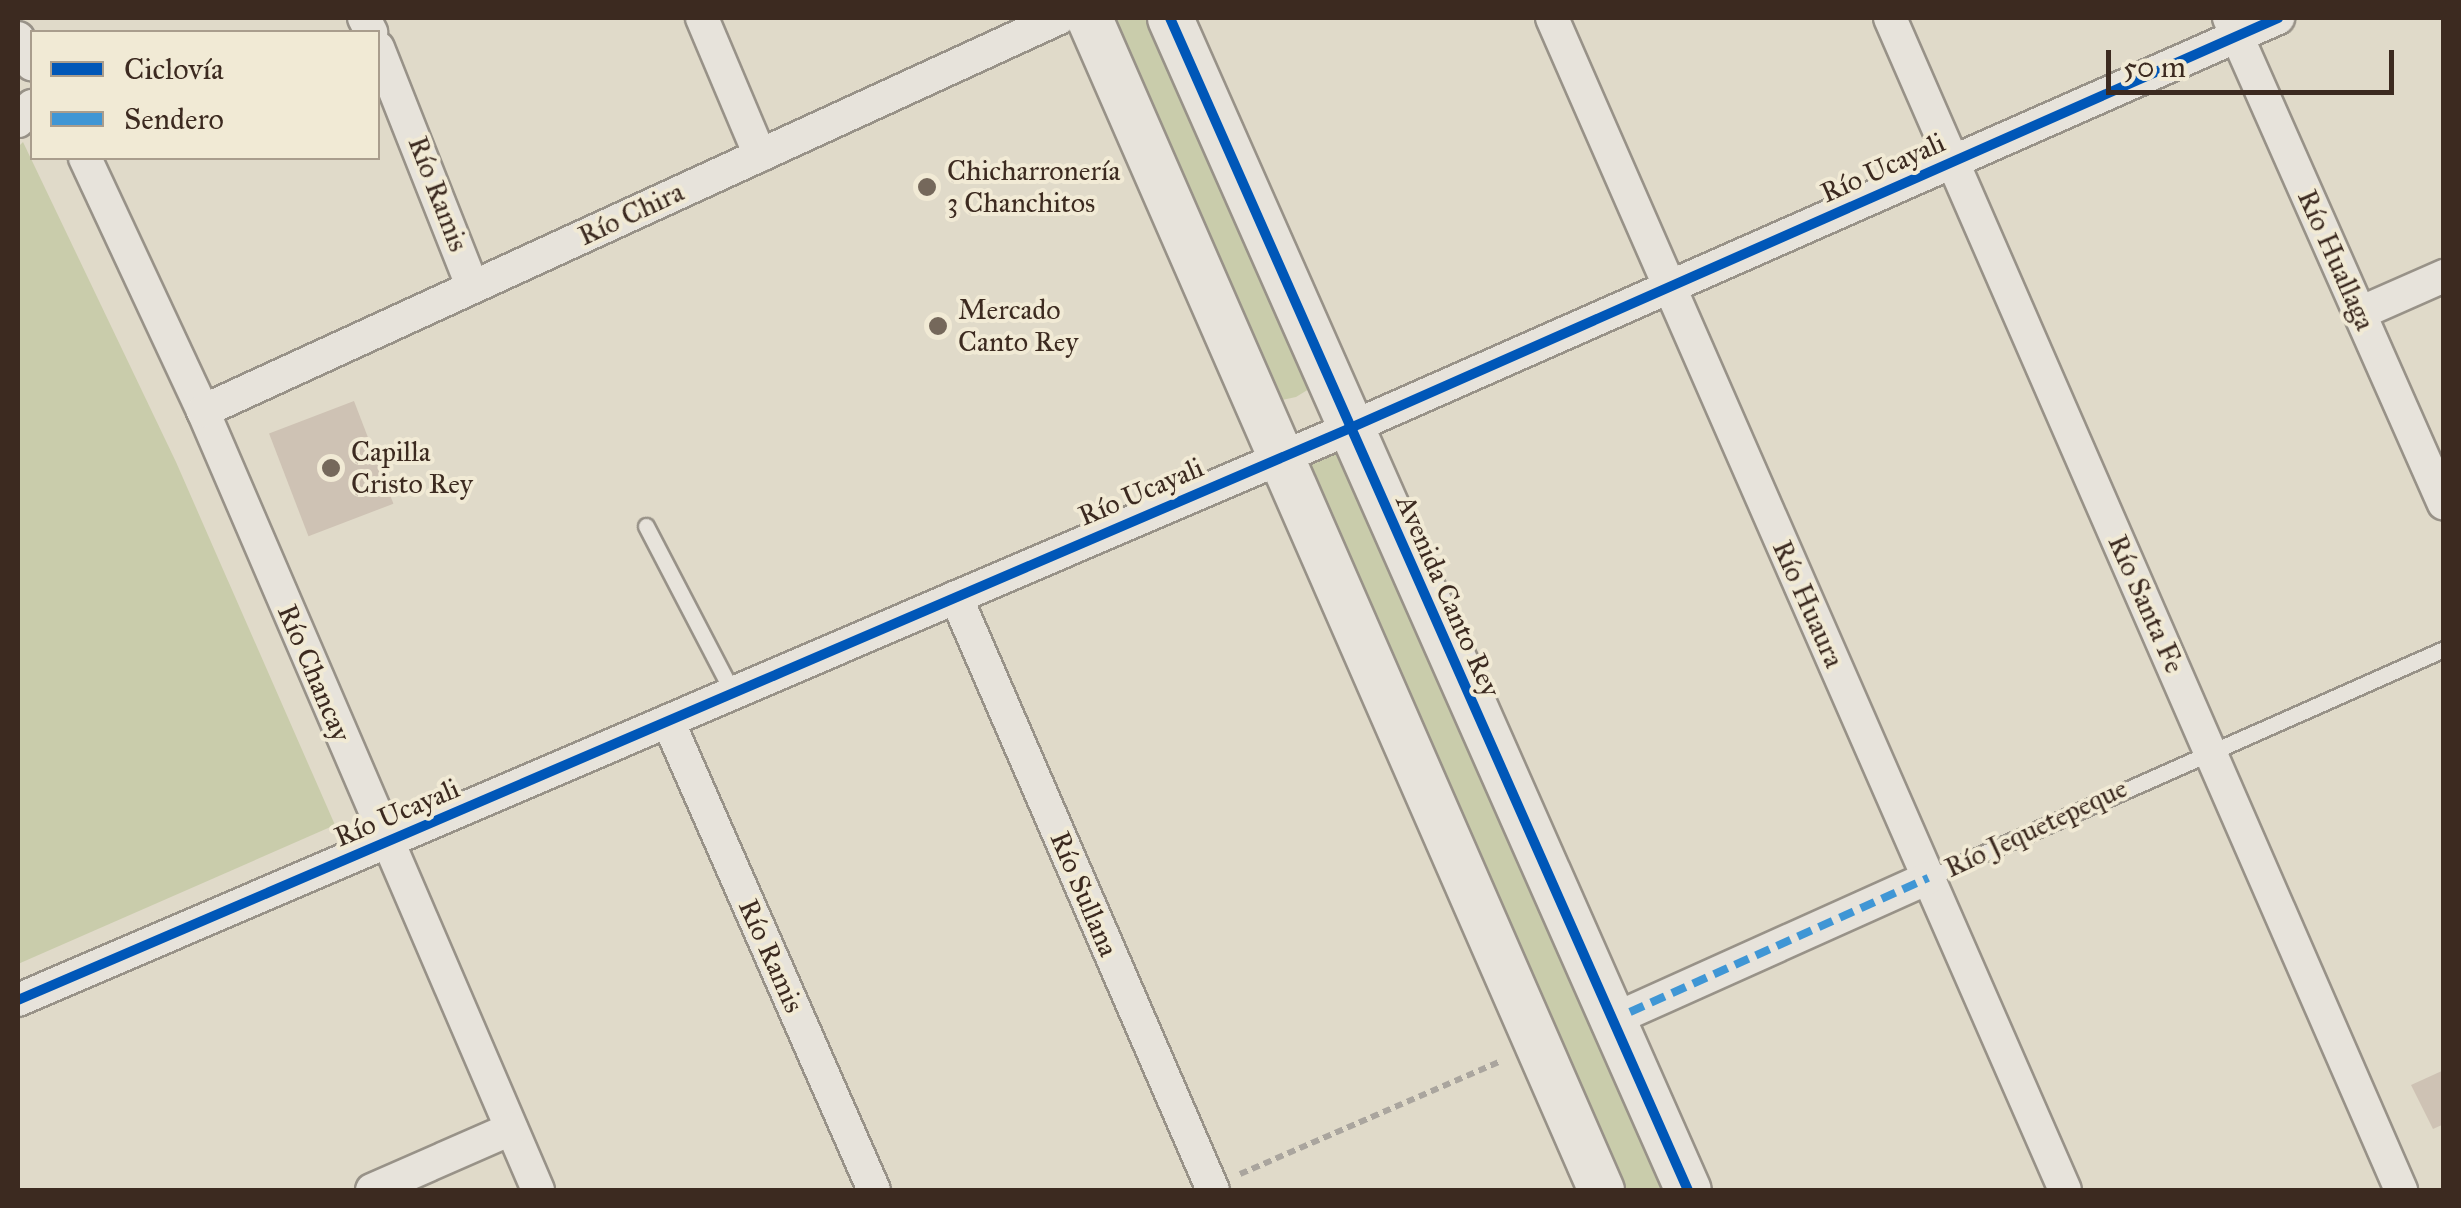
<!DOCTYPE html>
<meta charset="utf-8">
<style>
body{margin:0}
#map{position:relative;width:2461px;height:1208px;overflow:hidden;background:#e0dac9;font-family:"IM FELL Great Primer",serif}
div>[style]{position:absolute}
.green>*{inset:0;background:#c9ccab}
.building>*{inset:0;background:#cec2b4;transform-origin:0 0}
.path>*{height:6px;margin-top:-3px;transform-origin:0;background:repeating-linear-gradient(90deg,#aaa59e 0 8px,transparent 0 13px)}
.roads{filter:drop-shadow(2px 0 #989288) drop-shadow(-2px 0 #989288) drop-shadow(0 2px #989288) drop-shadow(0 -2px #989288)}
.lane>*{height:15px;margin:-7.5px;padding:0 7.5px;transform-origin:7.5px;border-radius:7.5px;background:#e7e3db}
.street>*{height:32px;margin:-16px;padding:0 16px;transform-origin:16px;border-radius:16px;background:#e7e3db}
.secondary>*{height:45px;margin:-22.5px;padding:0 22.5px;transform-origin:22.5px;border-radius:22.5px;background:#e7e3db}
.quiet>*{height:8px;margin-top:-4px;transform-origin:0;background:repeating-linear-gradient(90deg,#3f96d5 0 15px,transparent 0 23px)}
.cycleway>*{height:10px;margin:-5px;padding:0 5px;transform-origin:5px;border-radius:5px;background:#0057b8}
.dots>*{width:28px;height:28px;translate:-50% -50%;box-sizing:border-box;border:5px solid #f1ead5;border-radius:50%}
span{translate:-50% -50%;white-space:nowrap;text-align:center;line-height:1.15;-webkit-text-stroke:8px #f1ead5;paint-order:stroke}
.street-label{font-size:28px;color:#3c2a20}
.poi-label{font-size:28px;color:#3c2a20}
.left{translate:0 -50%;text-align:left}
.frame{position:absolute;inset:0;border:20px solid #3c2a20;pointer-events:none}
.legend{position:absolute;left:30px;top:30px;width:350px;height:130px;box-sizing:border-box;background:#f1ead5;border:2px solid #a99d8d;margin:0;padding:12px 18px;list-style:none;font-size:30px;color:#3c2a20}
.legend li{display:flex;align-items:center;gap:20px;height:50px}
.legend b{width:50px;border:2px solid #a99d8d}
.scale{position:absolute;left:2106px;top:50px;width:288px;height:45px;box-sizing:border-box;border:5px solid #3c2a20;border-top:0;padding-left:12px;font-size:30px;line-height:35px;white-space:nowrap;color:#3c2a20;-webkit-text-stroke:8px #f1ead5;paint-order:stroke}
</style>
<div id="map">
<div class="green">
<div style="clip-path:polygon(1106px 18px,1155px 18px,1307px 371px,1309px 389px,1296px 397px,1282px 400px,1268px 384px)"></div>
<div style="clip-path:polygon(23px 142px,176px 462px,335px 825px,18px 964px,18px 147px)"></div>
<div style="clip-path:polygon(1340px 454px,1670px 1190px,1622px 1190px,1307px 470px,1318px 458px)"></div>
</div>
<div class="building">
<div style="left:354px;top:401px;width:110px;height:91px;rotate:69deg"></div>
<div style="clip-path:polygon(2444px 1070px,2444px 1124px,2433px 1129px,2411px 1085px)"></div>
</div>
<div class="path">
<div style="left:1240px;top:1174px;width:282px;rotate:-23.4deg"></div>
</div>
<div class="roads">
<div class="lane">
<div style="left:646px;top:526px;width:188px;rotate:62.5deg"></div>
<div style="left:1928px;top:878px;width:565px;rotate:-23.93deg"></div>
</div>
<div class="street">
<div style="left:364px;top:18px;width:16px;rotate:63deg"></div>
<div style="left:702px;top:18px;width:149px;rotate:67.1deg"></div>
<div style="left:1552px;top:18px;width:1279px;rotate:66.36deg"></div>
<div style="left:1890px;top:18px;width:1279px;rotate:66.44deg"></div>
<div style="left:2229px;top:18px;width:531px;rotate:66.14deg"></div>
<div style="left:18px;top:38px;width:30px;rotate:62deg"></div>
<div style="left:378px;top:48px;width:256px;rotate:68.4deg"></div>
<div style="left:18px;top:121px;width:21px;rotate:-47deg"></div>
<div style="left:85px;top:158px;width:279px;rotate:65deg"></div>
<div style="left:203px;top:411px;width:848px;rotate:66.73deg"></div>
<div style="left:2360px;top:313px;width:92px;rotate:-23.8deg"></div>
<div style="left:203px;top:411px;width:942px;rotate:-24.66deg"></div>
<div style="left:956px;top:597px;width:646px;rotate:66.57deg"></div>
<div style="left:668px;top:721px;width:512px;rotate:66.29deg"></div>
<div style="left:18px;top:1000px;width:1447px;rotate:-23.23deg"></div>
<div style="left:1348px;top:429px;width:1017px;rotate:-23.84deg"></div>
<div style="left:1630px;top:1012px;width:327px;rotate:-24.2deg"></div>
<div style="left:372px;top:1190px;width:152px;rotate:-23.7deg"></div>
</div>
<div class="secondary">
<div style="left:1089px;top:18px;width:1279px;rotate:66.4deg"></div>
<div style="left:1170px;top:18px;width:1281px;rotate:66.16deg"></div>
</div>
</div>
<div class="quiet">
<div style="left:1630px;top:1012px;width:327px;rotate:-24.2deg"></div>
</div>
<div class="cycleway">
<div style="left:1170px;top:18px;width:1281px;rotate:66.16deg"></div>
<div style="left:18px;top:1000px;width:1447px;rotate:-23.23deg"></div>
<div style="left:1348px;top:429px;width:1017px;rotate:-23.84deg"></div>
</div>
<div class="dots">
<div style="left:927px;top:187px;background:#75685b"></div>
<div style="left:938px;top:326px;background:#75685b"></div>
<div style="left:331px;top:468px;background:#75685b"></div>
</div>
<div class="street-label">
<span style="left:1883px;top:168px;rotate:-24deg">Río Ucayali</span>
<span style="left:438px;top:194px;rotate:69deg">Río Ramis</span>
<span style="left:631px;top:214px;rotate:-25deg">Río Chira</span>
<span style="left:2336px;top:260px;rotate:66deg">Río Huallaga</span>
<span style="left:1141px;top:492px;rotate:-23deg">Río Ucayali</span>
<span style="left:1448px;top:596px;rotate:66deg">Avenida Canto Rey</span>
<span style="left:1808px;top:604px;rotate:66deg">Río Huaura</span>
<span style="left:2146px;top:604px;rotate:66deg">Río Santa Fe</span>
<span style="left:314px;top:673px;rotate:67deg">Río Chancay</span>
<span style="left:397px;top:813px;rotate:-23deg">Río Ucayali</span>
<span style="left:2036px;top:828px;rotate:-25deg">Río Jequetepeque</span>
<span style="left:1084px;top:894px;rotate:67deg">Río Sullana</span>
<span style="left:771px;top:956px;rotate:66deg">Río Ramis</span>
</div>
<div class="poi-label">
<span class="left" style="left:947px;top:187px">Chicharronería<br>3 Chanchitos</span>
<span class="left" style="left:958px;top:326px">Mercado<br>Canto Rey</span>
<span class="left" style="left:351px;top:468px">Capilla<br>Cristo Rey</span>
</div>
<div class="frame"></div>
<ul class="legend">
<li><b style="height:12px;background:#0057b8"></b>Ciclovía</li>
<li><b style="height:12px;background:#3f96d5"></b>Sendero</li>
</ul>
<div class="scale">50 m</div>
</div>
